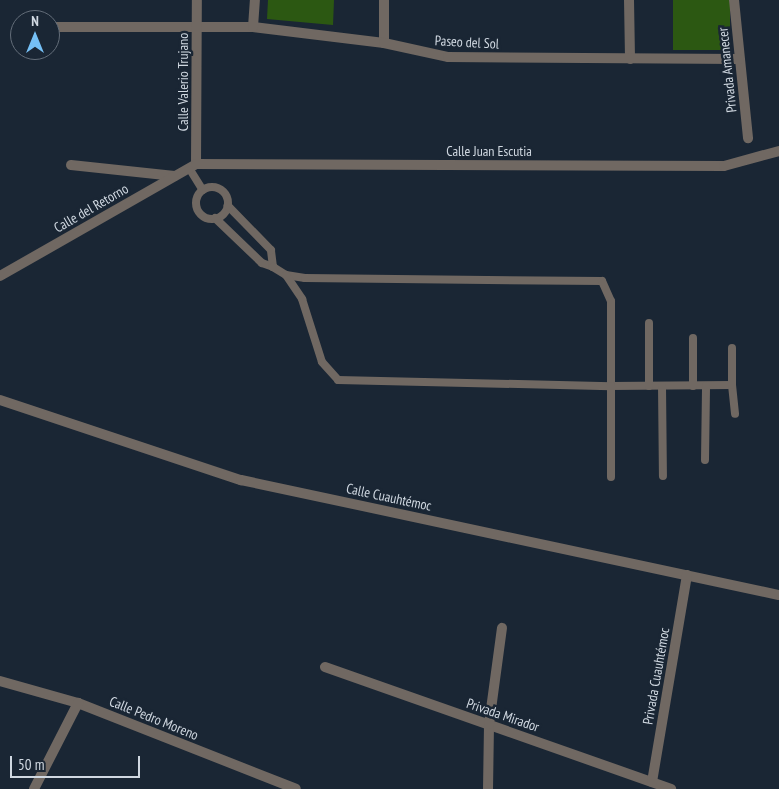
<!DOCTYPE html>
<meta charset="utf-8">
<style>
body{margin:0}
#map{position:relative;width:779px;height:789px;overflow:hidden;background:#1a2634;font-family:"PT Sans Narrow",sans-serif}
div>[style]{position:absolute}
.green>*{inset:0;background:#2c5812;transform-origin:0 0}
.service>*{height:8px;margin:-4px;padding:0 4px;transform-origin:4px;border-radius:4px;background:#706862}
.service>.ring{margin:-4px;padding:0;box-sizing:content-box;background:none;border:8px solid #706862;border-radius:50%}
.minor>*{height:10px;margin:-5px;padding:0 5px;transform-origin:5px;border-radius:5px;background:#706862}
span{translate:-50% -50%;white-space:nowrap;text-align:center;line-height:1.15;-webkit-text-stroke:5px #1a2634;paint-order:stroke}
.street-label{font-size:14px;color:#d0d8e1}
.north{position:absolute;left:10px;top:10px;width:50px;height:50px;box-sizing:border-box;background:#1a2634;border:1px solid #636d79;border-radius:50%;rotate:0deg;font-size:14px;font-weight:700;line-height:20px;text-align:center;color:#d0d8e1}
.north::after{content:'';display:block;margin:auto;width:18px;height:22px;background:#75c0f6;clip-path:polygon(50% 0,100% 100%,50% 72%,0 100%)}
.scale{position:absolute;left:10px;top:756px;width:130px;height:22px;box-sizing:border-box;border:2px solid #d0d8e1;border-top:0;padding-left:6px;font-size:15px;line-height:18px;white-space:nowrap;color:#d0d8e1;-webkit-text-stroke:4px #1a2634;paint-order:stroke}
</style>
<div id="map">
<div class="green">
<div style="clip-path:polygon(268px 0,334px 0,333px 25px,267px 19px)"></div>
<div style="left:673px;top:0;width:57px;height:50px"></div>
</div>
<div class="service">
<div style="left:189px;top:168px;width:26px;rotate:58deg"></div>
<div class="ring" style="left:196px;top:187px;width:24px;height:24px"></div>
<div style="left:215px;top:218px;width:65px;rotate:43.8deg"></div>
<div style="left:262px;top:263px;width:12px;rotate:20deg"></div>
<div style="left:273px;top:267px;width:17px;rotate:-97deg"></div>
<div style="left:271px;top:250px;width:62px;rotate:-134.3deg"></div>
<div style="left:273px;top:267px;width:15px;rotate:32deg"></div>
<div style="left:286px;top:275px;width:19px;rotate:9deg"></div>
<div style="left:305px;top:278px;width:297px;rotate:0.6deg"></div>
<div style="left:602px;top:281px;width:22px;rotate:66deg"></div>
<div style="left:611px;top:301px;width:85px;rotate:90deg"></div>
<div style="left:611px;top:386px;width:121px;rotate:-0.5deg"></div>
<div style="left:732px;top:385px;width:29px;rotate:84deg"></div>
<div style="left:286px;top:275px;width:29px;rotate:56deg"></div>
<div style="left:302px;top:299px;width:66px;rotate:72.4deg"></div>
<div style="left:322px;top:362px;width:24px;rotate:48deg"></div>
<div style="left:338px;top:380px;width:273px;rotate:1.3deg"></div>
<div style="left:611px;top:386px;width:91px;rotate:90deg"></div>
<div style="left:649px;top:323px;width:63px;rotate:90deg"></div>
<div style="left:693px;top:338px;width:48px;rotate:90deg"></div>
<div style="left:732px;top:348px;width:37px;rotate:90deg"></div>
<div style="left:662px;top:386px;width:90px;rotate:89.4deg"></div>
<div style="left:705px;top:460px;width:74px;rotate:-89.2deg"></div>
</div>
<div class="minor">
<div style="left:384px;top:0;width:43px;rotate:90deg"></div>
<div style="left:629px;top:0;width:59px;rotate:89deg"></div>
<div style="left:734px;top:0;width:139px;rotate:84.2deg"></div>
<div style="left:50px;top:27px;width:203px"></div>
<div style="left:253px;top:27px;width:132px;rotate:7deg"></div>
<div style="left:384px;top:43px;width:66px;rotate:12.3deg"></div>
<div style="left:448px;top:57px;width:291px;rotate:0.4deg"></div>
<div style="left:253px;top:27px;width:27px;rotate:-86deg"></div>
<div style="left:196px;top:164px;width:164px;rotate:-89.7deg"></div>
<div style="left:71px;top:165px;width:104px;rotate:6.1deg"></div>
<div style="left:0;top:276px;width:226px;rotate:-29.7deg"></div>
<div style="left:196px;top:164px;width:528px;rotate:0.22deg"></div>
<div style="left:724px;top:166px;width:57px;rotate:-15.3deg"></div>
<div style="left:0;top:400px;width:254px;rotate:18.4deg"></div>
<div style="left:241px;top:480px;width:550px;rotate:12.07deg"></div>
<div style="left:325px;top:667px;width:367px;rotate:19.4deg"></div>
<div style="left:0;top:681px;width:81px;rotate:15.8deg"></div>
<div style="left:78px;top:703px;width:234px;rotate:21.5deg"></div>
<div style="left:652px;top:782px;width:210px;rotate:-80.4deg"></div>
<div style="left:34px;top:789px;width:97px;rotate:-62.9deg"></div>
<div style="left:488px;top:789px;width:65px;rotate:-89.1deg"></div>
<div style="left:489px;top:724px;width:97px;rotate:-82.3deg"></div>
</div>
<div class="street-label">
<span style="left:467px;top:42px;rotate:3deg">Paseo del Sol</span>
<span style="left:727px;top:70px;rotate:-96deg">Privada Amanecer</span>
<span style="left:183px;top:82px;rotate:-90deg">Calle Valerio Trujano</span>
<span style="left:489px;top:151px">Calle Juan Escutia</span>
<span style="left:91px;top:208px;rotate:-30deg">Calle del Retorno</span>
<span style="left:389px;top:497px;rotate:12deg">Calle Cuauhtémoc</span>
<span style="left:656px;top:676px;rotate:-80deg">Privada Cuauhtémoc</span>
<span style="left:503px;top:715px;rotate:19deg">Privada Mirador</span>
<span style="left:154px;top:718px;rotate:22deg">Calle Pedro Moreno</span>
</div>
<div class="north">N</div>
<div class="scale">50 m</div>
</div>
